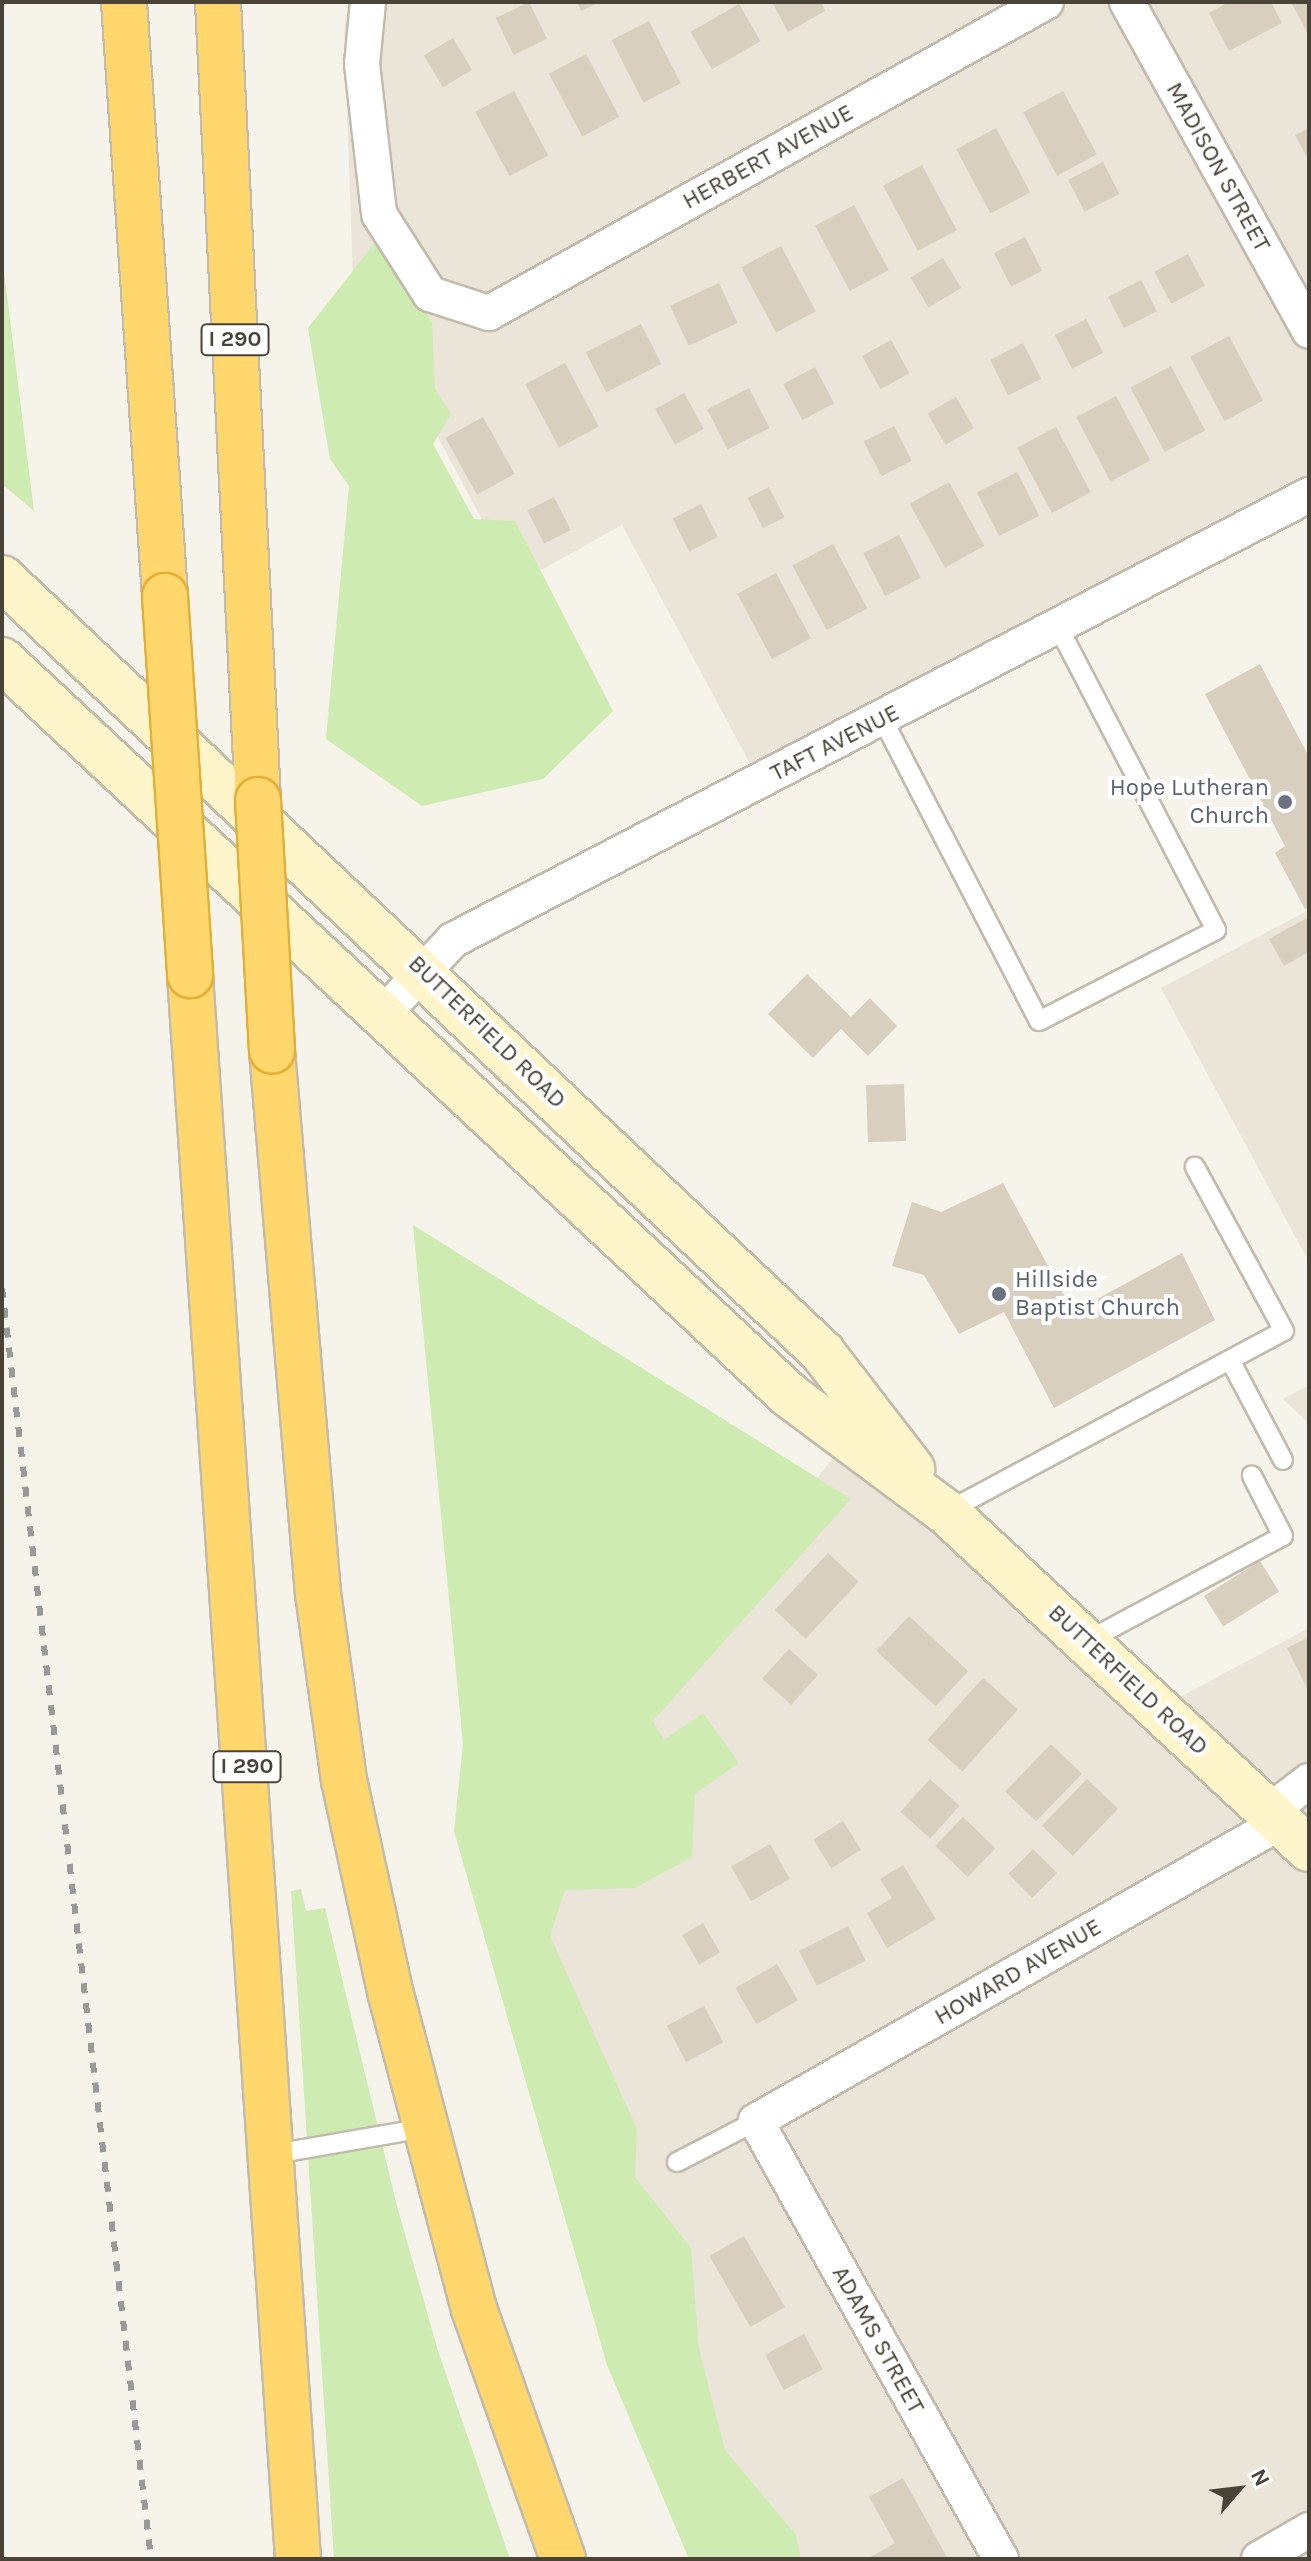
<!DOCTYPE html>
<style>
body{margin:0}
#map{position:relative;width:1311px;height:2561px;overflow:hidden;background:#f5f3ea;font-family:Karla,sans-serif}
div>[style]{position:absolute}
.residential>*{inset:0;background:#eae5d8}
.green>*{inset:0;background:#ceebb2}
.building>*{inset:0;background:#d8cfbf;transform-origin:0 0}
.roads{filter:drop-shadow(2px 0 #c2bbac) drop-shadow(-2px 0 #c2bbac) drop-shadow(0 2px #c2bbac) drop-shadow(0 -2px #c2bbac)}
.service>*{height:18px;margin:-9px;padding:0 9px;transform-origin:9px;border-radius:9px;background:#fff}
.minor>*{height:34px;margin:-17px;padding:0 17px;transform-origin:17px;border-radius:17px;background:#fff}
.secondary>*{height:44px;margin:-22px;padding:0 22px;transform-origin:22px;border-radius:22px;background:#fff5cb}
.motorway>*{height:44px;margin:-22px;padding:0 22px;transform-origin:22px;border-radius:22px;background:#ffd76c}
.rail>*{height:6px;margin-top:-3px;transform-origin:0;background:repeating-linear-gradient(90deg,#999 0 10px,transparent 0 20px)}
.bridges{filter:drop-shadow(2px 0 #e3ae36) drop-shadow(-2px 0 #e3ae36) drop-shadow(0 2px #e3ae36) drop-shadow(0 -2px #e3ae36)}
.motorway-bridge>*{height:44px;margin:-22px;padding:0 22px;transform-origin:22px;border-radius:22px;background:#ffd76c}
.dots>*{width:22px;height:22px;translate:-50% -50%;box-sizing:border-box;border:4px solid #fff;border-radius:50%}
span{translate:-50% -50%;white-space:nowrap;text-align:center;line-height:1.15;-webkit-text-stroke:8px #fff;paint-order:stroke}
.shield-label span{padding:2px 6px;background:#fff;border:2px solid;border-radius:6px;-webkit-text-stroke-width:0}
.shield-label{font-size:22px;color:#4a4438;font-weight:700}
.street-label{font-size:24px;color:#4a4438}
.worship-label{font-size:24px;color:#5b616d}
.right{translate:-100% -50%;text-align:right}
.left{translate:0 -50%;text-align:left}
.frame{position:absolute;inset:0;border:4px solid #4a4438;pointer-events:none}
.north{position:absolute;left:1199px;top:2449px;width:80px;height:80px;-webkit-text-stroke:6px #fff;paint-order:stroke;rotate:62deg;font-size:22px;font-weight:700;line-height:32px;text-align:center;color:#4a4438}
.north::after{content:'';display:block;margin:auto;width:28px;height:36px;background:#4a4438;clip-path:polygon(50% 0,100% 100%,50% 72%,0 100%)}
</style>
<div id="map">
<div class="residential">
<div style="clip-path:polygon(348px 2px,1309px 2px,1309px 475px,754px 771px,622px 525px,516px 584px,353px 277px,344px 30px)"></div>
<div style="clip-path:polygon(1309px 910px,1309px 1262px,1161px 988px)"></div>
<div style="clip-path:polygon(1309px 1385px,1309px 1424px,1283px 1399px)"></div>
<div style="clip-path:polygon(850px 1435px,1309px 1861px,1309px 2559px,722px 2559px,501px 1896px)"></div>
<div style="clip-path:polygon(1309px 1628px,1309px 1838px,1167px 1704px)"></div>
</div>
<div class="green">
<div style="clip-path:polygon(378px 239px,432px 322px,435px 389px,451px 414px,433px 444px,474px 519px,515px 521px,613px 711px,543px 779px,422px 806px,326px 739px,349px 486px,330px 459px,308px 328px)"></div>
<div style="clip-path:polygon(2px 256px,34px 511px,2px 484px)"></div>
<div style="clip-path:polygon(413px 1225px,851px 1499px,653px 1721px,664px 1740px,703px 1713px,739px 1763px,695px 1794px,692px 1857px,635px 1888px,565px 1890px,550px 1936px,637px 2129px,635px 2177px,691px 2248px,699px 2349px,725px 2450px,796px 2535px,801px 2559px,689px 2559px,607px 2365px,454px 1831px,463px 1744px)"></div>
<div style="clip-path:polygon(301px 1889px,306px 1911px,325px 1908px,397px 2206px,438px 2351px,510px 2559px,334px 2559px,291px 1891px)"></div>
</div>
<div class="building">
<div style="left:529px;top:2px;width:41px;height:37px;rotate:64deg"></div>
<div style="clip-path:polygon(577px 2px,600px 2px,581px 11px)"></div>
<div style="clip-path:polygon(772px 2px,821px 2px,825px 11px,788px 32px)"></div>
<div style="clip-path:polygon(1229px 2px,1271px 2px,1282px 23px,1229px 51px,1209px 13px)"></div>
<div style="clip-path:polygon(1291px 2px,1309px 2px,1309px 36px)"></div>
<div style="left:739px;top:4px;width:43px;height:56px;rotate:60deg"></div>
<div style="left:649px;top:21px;width:70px;height:42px;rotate:63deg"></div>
<div style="left:453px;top:38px;width:37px;height:34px;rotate:59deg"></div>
<div style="left:586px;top:54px;width:71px;height:42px;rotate:62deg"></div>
<div style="left:514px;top:91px;width:73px;height:44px;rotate:62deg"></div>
<div style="left:1063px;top:91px;width:72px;height:45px;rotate:62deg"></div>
<div style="left:996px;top:128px;width:73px;height:45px;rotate:62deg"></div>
<div style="clip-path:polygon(1309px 128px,1309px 161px,1295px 135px)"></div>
<div style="left:1103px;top:162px;width:36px;height:39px;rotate:63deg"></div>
<div style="left:922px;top:165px;width:74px;height:44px;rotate:62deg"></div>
<div style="left:854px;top:205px;width:74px;height:44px;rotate:62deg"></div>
<div style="left:1025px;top:237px;width:38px;height:35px;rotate:63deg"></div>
<div style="left:781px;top:246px;width:74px;height:45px;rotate:62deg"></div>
<div style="left:1188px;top:254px;width:36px;height:38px;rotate:62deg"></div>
<div style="left:943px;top:258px;width:35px;height:38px;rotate:59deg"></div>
<div style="left:1141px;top:280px;width:35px;height:37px;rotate:63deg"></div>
<div style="left:719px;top:283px;width:44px;height:54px;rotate:65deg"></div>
<div style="left:1086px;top:319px;width:38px;height:35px;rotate:63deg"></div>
<div style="left:641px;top:324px;width:45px;height:62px;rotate:63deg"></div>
<div style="left:1229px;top:336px;width:73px;height:44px;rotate:62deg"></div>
<div style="left:891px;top:340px;width:38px;height:33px;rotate:61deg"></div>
<div style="left:1023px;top:343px;width:40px;height:37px;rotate:63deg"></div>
<div style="left:565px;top:363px;width:72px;height:45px;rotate:62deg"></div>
<div style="left:1171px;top:366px;width:73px;height:46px;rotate:62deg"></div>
<div style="left:815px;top:367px;width:41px;height:36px;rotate:62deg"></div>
<div style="left:749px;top:388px;width:45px;height:47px;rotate:63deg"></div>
<div style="left:684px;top:393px;width:41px;height:33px;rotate:61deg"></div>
<div style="left:1116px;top:396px;width:73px;height:45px;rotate:62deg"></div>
<div style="left:956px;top:397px;width:36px;height:33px;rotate:60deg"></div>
<div style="left:483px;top:417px;width:65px;height:43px;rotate:61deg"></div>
<div style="left:894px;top:426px;width:39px;height:34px;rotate:63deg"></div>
<div style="left:1056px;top:427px;width:74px;height:44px;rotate:62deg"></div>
<div style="left:1017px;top:472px;width:49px;height:45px;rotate:63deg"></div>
<div style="left:949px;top:482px;width:73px;height:45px;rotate:61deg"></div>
<div style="left:769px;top:487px;width:34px;height:24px;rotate:63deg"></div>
<div style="left:554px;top:497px;width:37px;height:30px;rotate:63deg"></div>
<div style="left:701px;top:504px;width:37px;height:32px;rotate:63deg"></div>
<div style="left:899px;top:535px;width:48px;height:40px;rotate:63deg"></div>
<div style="left:833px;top:544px;width:73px;height:46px;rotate:62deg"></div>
<div style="left:776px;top:573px;width:74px;height:44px;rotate:62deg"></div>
<div style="clip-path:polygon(1260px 664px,1309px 757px,1309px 907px,1305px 909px,1275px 853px,1285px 846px,1205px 694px)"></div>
<div style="clip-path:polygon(1307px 918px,1309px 952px,1284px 966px,1269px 939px)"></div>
<div style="clip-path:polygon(807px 974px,851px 1017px,870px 998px,897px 1026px,868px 1056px,841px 1029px,813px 1058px,768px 1014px)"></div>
<div style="left:904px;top:1084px;width:57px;height:38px;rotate:88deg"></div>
<div style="clip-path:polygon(1003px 1183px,1073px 1312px,1182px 1253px,1215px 1320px,1054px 1408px,1004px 1312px,959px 1334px,924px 1275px,892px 1266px,912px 1202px,941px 1212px)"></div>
<div style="left:828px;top:1553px;width:42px;height:78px;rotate:43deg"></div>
<div style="left:1260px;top:1561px;width:36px;height:66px;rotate:58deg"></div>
<div style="left:909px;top:1616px;width:81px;height:48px;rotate:43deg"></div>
<div style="clip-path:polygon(1309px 1637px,1309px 1692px,1287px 1648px)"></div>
<div style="left:789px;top:1649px;width:39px;height:40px;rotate:42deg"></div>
<div style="left:983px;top:1678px;width:47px;height:83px;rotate:42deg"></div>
<div style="left:1051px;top:1744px;width:43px;height:66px;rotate:44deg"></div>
<div style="left:930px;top:1779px;width:40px;height:44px;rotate:42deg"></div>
<div style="left:1087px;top:1779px;width:43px;height:65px;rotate:44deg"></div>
<div style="left:963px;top:1817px;width:45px;height:40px;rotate:44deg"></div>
<div style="left:843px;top:1821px;width:34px;height:35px;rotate:58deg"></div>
<div style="left:770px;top:1844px;width:40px;height:45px;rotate:60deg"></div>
<div style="left:1033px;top:1849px;width:34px;height:35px;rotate:45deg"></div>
<div style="clip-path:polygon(903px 1865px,936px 1919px,887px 1948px,867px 1913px,892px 1898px,880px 1879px)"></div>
<div style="left:703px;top:1923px;width:34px;height:24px;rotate:60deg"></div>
<div style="left:848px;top:1926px;width:39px;height:55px;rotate:63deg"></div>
<div style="left:777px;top:1964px;width:42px;height:48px;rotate:60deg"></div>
<div style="left:704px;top:2006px;width:41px;height:42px;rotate:62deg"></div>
<div style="left:744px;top:2236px;width:82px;height:40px;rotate:60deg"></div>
<div style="left:804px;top:2334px;width:40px;height:44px;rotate:62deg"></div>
<div style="clip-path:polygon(903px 2478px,948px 2559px,867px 2559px,895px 2543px,869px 2497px)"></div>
</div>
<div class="roads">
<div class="service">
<div style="left:882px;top:718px;width:341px;rotate:62.6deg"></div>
<div style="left:1039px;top:1021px;width:199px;rotate:-27.2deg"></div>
<div style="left:1216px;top:930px;width:343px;rotate:-117.5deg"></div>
<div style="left:1230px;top:1360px;width:113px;rotate:62.1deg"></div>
<div style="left:946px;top:1512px;width:383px;rotate:-28.2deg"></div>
<div style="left:1284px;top:1331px;width:187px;rotate:-118.5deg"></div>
<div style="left:1087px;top:1641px;width:222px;rotate:-28.2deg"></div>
<div style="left:1283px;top:1536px;width:68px;rotate:-117.3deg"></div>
<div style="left:274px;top:2154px;width:153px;rotate:-9.8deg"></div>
<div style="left:677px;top:2162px;width:89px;rotate:-27.4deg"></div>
</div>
<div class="minor">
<div style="left:368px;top:2px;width:62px;rotate:95.5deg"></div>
<div style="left:362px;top:64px;width:151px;rotate:83.5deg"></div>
<div style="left:379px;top:214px;width:95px;rotate:57.5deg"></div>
<div style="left:430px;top:294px;width:62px;rotate:17.9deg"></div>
<div style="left:489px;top:313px;width:638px;rotate:-29.18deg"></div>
<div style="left:1127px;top:2px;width:376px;rotate:61deg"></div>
<div style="left:381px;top:1016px;width:105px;rotate:-46.5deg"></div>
<div style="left:453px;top:940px;width:965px;rotate:-27.47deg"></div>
<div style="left:1270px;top:1811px;width:49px;rotate:-37.6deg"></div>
<div style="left:1001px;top:2559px;width:502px;rotate:-119.22deg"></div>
<div style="left:756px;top:2121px;width:604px;rotate:-29.66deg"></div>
<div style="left:1259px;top:2559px;width:58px;rotate:-30.1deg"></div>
</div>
<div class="secondary">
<div style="left:2px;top:578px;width:1128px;rotate:43.35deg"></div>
<div style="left:822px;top:1352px;width:148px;rotate:52.4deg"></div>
<div style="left:2px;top:660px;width:1077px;rotate:43.04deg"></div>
<div style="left:789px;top:1395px;width:196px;rotate:36.7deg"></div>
<div style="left:946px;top:1512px;width:495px;rotate:42.9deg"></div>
</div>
<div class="motorway">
<div style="left:124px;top:2px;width:595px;rotate:86.05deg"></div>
<div style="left:218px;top:2px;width:799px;rotate:87.13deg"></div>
<div style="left:190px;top:975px;width:1588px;rotate:86.1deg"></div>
<div style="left:272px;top:1051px;width:544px;rotate:85.15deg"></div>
<div style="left:318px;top:1593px;width:189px;rotate:82.1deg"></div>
<div style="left:344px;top:1780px;width:220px;rotate:77.7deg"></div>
<div style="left:391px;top:1995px;width:325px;rotate:75.2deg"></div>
<div style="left:474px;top:2309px;width:265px;rotate:70.4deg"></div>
</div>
</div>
<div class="rail">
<div style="left:2px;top:1288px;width:1280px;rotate:83.31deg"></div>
</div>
<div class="bridges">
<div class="motorway-bridge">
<div style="left:165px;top:596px;width:380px;rotate:86.2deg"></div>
<div style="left:258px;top:800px;width:251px;rotate:86.8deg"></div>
</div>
</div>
<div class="dots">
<div style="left:1285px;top:802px;background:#6b7280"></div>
<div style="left:999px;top:1294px;background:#6b7280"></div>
</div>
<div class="shield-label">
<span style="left:235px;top:340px">I 290</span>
<span style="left:247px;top:1767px">I 290</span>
</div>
<div class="street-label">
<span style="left:768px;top:157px;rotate:-29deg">HERBERT AVENUE</span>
<span style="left:1218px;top:167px;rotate:61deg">MADISON STREET</span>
<span style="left:835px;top:743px;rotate:-27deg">TAFT AVENUE</span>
<span style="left:487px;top:1032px;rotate:44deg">BUTTERFIELD ROAD</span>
<span style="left:1128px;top:1680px;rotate:43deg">BUTTERFIELD ROAD</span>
<span style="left:1018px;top:1972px;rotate:-30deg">HOWARD AVENUE</span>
<span style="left:878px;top:2340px;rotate:61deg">ADAMS STREET</span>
</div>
<div class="worship-label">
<span class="right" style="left:1269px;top:802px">Hope Lutheran<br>Church</span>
<span class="left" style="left:1015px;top:1294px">Hillside<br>Baptist Church</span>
</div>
<div class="frame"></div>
<div class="north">N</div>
</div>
